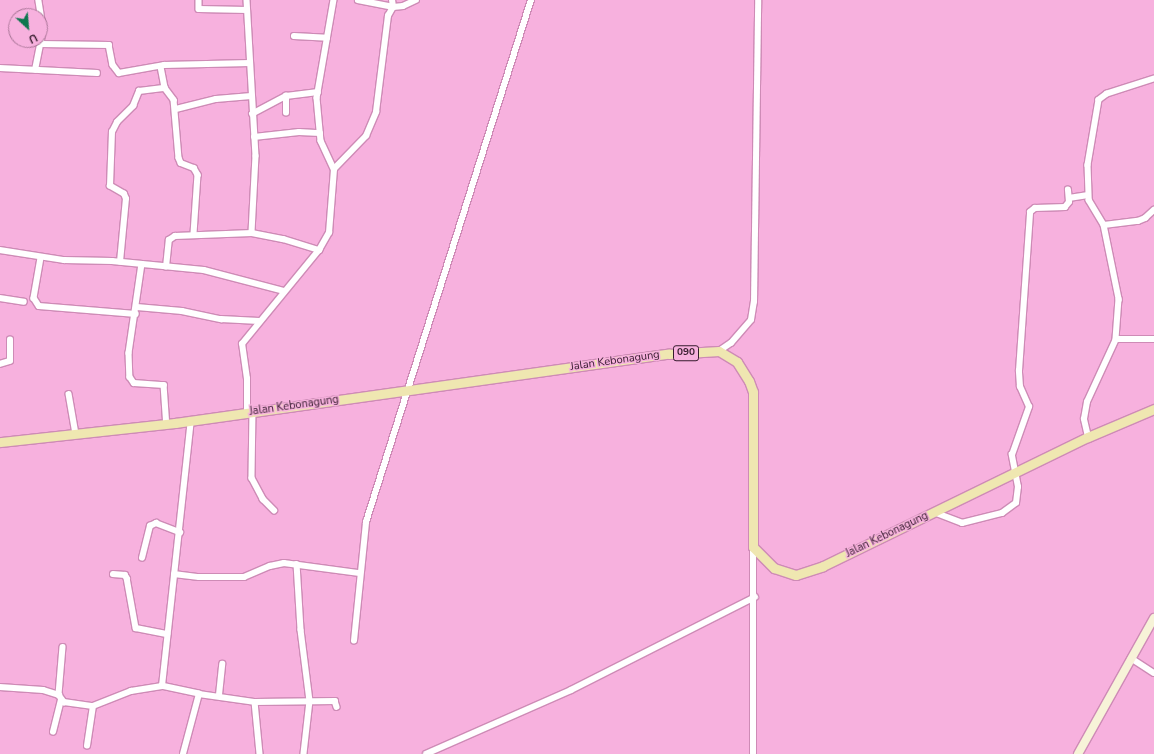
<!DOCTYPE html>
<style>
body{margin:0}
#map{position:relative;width:1154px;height:754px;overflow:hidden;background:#f7b1de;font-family:"Nunito Sans",sans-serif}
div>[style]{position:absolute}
.roads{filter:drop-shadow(1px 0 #ce8bb6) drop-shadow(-1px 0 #ce8bb6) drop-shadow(0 1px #ce8bb6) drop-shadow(0 -1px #ce8bb6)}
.street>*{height:5.5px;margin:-2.75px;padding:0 2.75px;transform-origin:2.75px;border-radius:2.75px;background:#fff}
.secondary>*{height:8px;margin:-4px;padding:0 4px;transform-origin:4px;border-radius:4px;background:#f7f3d8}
.primary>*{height:9px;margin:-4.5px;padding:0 4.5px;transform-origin:4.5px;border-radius:4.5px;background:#efe7b1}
span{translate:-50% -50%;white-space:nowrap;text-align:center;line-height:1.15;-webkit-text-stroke:3px #f7b1de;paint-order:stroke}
.shield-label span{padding:1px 3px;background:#f7b1de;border:1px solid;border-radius:3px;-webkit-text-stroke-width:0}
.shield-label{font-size:10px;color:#351b2c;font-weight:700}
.street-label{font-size:11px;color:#351b2c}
.north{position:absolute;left:8px;top:8px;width:40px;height:40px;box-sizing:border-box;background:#f7b1de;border:1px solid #a97597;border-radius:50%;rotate:154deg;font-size:11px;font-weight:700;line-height:16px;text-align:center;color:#351b2c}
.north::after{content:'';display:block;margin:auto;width:14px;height:18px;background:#0e774f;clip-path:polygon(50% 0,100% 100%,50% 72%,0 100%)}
</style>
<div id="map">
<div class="roads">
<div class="street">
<div style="left:199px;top:0;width:9px;rotate:90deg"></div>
<div style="left:199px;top:9px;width:48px;rotate:1.2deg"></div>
<div style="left:247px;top:0;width:156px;rotate:86.7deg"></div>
<div style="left:256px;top:156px;width:77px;rotate:93deg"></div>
<div style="left:334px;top:0;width:99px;rotate:99.8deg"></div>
<div style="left:317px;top:98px;width:43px;rotate:84.7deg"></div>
<div style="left:321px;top:141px;width:31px;rotate:65deg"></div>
<div style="left:358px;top:0;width:36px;rotate:11deg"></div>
<div style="left:393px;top:7px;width:7px;rotate:-98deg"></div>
<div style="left:294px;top:36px;width:33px;rotate:3deg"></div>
<div style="left:41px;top:44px;width:68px;rotate:0.8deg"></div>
<div style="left:109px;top:45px;width:20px;rotate:79deg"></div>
<div style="left:113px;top:65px;width:10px;rotate:53deg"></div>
<div style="left:119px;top:73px;width:46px;rotate:-10.1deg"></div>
<div style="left:164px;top:65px;width:86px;rotate:-1.3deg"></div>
<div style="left:161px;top:67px;width:21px;rotate:79deg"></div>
<div style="left:165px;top:88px;width:15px;rotate:53deg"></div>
<div style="left:174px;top:100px;width:58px;rotate:85.1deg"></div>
<div style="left:179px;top:158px;width:5px;rotate:68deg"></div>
<div style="left:181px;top:163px;width:14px;rotate:21deg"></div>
<div style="left:194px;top:168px;width:8px;rotate:60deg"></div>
<div style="left:198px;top:175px;width:59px;rotate:93.9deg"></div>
<div style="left:0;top:68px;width:97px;rotate:3deg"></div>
<div style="left:35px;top:70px;width:41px;rotate:-78.7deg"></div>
<div style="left:43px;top:30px;width:30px;rotate:-99deg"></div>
<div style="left:1154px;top:79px;width:49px;rotate:162.3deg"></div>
<div style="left:1107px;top:94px;width:10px;rotate:143deg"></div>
<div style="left:1099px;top:100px;width:66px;rotate:99.6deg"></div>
<div style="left:1088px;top:165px;width:35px;rotate:88deg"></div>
<div style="left:1089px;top:200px;width:29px;rotate:59deg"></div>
<div style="left:1104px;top:225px;width:76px;rotate:78.5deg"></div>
<div style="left:1119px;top:299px;width:40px;rotate:94.3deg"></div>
<div style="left:1116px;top:339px;width:38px"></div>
<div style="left:176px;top:109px;width:41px;rotate:-14deg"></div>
<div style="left:216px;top:99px;width:35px;rotate:-5deg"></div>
<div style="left:286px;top:113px;width:17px;rotate:-90deg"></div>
<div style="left:252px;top:114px;width:38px;rotate:-28deg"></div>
<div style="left:286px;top:96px;width:32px;rotate:-7deg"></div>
<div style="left:254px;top:137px;width:45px;rotate:-6.3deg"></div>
<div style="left:299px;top:132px;width:21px;rotate:3deg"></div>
<div style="left:1069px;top:198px;width:19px;rotate:-9deg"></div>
<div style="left:1104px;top:225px;width:34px;rotate:-7deg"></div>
<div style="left:1138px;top:221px;width:8px;rotate:-23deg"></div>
<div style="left:1145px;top:218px;width:12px;rotate:-42deg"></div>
<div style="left:0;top:250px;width:65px;rotate:8.9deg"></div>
<div style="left:64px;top:260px;width:48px;rotate:1.2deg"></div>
<div style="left:112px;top:261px;width:92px;rotate:5.6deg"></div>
<div style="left:204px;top:270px;width:83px;rotate:14.7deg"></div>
<div style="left:41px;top:258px;width:41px;rotate:99.9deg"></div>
<div style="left:34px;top:298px;width:9px;rotate:58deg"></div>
<div style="left:39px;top:306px;width:97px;rotate:4.7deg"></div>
<div style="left:120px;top:262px;width:63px;rotate:-84.6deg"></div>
<div style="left:126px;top:199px;width:5px;rotate:-112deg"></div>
<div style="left:124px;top:194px;width:16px;rotate:-150deg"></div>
<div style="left:110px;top:186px;width:54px;rotate:-87.9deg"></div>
<div style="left:112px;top:132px;width:11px;rotate:-63deg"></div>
<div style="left:117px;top:122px;width:23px;rotate:-45deg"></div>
<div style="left:133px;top:106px;width:16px;rotate:-68deg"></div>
<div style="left:139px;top:91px;width:26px;rotate:-7deg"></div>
<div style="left:142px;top:264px;width:90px;rotate:98.3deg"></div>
<div style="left:129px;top:353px;width:24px;rotate:88deg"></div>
<div style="left:130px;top:377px;width:7px;rotate:56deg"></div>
<div style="left:134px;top:383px;width:30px;rotate:4deg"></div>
<div style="left:164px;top:385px;width:39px;rotate:86deg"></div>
<div style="left:166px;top:267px;width:27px;rotate:-84deg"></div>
<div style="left:169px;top:240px;width:7px;rotate:-34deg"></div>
<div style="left:175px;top:236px;width:77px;rotate:-2.2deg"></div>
<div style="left:252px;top:233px;width:32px;rotate:11deg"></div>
<div style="left:283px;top:239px;width:38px;rotate:17deg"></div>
<div style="left:0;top:298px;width:24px;rotate:9deg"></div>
<div style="left:137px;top:307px;width:45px;rotate:5.1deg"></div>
<div style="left:182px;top:311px;width:40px;rotate:12deg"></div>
<div style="left:221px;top:319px;width:38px;rotate:3deg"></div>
<div style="left:719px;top:351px;width:14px;rotate:-34deg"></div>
<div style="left:731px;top:343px;width:30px;rotate:-49deg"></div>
<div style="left:751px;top:320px;width:18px;rotate:-81deg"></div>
<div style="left:754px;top:302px;width:302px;rotate:-89.2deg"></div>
<div style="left:0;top:364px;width:10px;rotate:-17deg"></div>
<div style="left:10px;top:361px;width:21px;rotate:-90deg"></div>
<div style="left:69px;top:394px;width:41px;rotate:80.1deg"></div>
<div style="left:253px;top:411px;width:67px;rotate:90.9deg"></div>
<div style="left:252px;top:478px;width:24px;rotate:62deg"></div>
<div style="left:263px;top:499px;width:16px;rotate:45deg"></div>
<div style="left:247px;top:412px;width:33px;rotate:-90deg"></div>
<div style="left:247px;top:379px;width:35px;rotate:-98deg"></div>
<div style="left:242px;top:344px;width:122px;rotate:-50.7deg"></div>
<div style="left:319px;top:250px;width:20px;rotate:-60deg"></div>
<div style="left:329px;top:233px;width:64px;rotate:-85.5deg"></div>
<div style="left:334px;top:169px;width:46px;rotate:-45.9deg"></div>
<div style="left:366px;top:136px;width:26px;rotate:-67deg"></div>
<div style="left:376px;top:112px;width:97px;rotate:-82.9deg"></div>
<div style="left:388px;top:16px;width:10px;rotate:-61deg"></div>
<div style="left:393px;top:7px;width:10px;rotate:-6deg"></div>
<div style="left:403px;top:6px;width:14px;rotate:-25deg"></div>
<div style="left:1088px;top:437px;width:18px;rotate:-103deg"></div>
<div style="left:1084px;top:419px;width:17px;rotate:-80deg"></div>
<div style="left:1087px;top:402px;width:69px;rotate:-65.3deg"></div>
<div style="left:934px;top:512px;width:30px;rotate:21deg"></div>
<div style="left:962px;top:523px;width:41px;rotate:-14deg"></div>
<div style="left:1002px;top:513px;width:17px;rotate:-36deg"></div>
<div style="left:1016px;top:503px;width:16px;rotate:-83deg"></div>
<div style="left:1018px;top:487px;width:33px;rotate:-101deg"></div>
<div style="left:1012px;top:455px;width:51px;rotate:-70.5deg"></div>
<div style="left:1029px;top:407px;width:22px;rotate:-114deg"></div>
<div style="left:1020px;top:387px;width:16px;rotate:-94deg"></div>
<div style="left:1019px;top:371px;width:159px;rotate:-86deg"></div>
<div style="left:1030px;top:212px;width:6px;rotate:-39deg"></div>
<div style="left:1035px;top:208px;width:30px;rotate:-2deg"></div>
<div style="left:1065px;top:207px;width:6px;rotate:-51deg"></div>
<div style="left:1069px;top:202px;width:12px;rotate:-95deg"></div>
<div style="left:142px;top:558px;width:33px;rotate:-76deg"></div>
<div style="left:150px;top:526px;width:7px;rotate:-27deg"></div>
<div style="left:156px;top:523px;width:26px;rotate:21deg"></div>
<div style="left:297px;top:564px;width:66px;rotate:86.5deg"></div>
<div style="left:301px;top:630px;width:72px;rotate:82.8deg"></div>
<div style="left:310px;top:701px;width:53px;rotate:96.5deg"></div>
<div style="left:113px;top:574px;width:12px;rotate:5deg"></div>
<div style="left:125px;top:575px;width:4px;rotate:56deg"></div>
<div style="left:127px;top:578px;width:51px;rotate:79.8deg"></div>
<div style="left:136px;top:628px;width:32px;rotate:11deg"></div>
<div style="left:174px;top:574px;width:25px;rotate:7deg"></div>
<div style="left:199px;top:577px;width:45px"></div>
<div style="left:244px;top:577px;width:28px;rotate:-23deg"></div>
<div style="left:270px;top:566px;width:14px;rotate:-12deg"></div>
<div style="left:284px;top:563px;width:76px;rotate:7.6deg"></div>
<div style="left:354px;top:641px;width:120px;rotate:-84.2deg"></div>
<div style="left:366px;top:522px;width:547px;rotate:-72.46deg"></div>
<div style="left:63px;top:647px;width:48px;rotate:94.8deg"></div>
<div style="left:59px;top:695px;width:9px;rotate:54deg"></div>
<div style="left:64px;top:702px;width:29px;rotate:8deg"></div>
<div style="left:93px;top:706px;width:41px;rotate:-21.5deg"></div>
<div style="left:131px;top:691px;width:31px;rotate:-9deg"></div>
<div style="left:1131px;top:658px;width:27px;rotate:33deg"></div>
<div style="left:0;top:687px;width:43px;rotate:4deg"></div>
<div style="left:43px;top:690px;width:17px;rotate:17deg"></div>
<div style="left:199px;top:694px;width:57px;rotate:8.1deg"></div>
<div style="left:255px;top:702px;width:52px;rotate:84.5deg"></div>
<div style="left:219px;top:695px;width:31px;rotate:-84deg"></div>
<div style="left:255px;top:702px;width:80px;rotate:-0.7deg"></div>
<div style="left:335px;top:701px;width:6px;rotate:72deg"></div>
<div style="left:53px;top:732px;width:33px;rotate:-76deg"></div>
<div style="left:87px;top:746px;width:40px;rotate:-81.5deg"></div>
<div style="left:183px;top:754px;width:62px;rotate:-75.1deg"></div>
<div style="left:199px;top:694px;width:38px;rotate:-168deg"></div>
<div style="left:162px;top:686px;width:267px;rotate:-83.8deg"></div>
<div style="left:426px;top:754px;width:158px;rotate:-23.8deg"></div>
<div style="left:571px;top:690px;width:206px;rotate:-26.8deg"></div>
<div style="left:753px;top:754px;width:207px;rotate:-90deg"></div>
</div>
<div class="secondary">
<div style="left:1078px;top:754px;width:156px;rotate:-60.8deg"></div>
</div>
<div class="primary">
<div style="left:0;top:442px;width:176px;rotate:-6.2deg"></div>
<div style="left:175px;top:423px;width:499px;rotate:-8deg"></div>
<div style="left:669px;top:354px;width:50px;rotate:-3.4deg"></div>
<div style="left:719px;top:351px;width:21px;rotate:31deg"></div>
<div style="left:737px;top:362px;width:22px;rotate:58deg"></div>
<div style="left:749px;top:381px;width:12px;rotate:70deg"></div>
<div style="left:753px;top:392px;width:155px;rotate:90deg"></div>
<div style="left:753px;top:547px;width:30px;rotate:45deg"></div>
<div style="left:774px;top:568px;width:23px;rotate:18deg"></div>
<div style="left:796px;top:575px;width:28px;rotate:-18deg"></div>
<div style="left:823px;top:566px;width:295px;rotate:-26deg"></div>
<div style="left:1088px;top:437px;width:72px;rotate:-23deg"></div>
</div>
</div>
<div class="shield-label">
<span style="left:686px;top:353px">090</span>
</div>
<div class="street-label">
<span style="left:615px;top:361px;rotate:-8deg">Jalan Kebonagung</span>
<span style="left:294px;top:406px;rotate:-8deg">Jalan Kebonagung</span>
<span style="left:887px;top:535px;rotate:-26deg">Jalan Kebonagung</span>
</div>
<div class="north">U</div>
</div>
